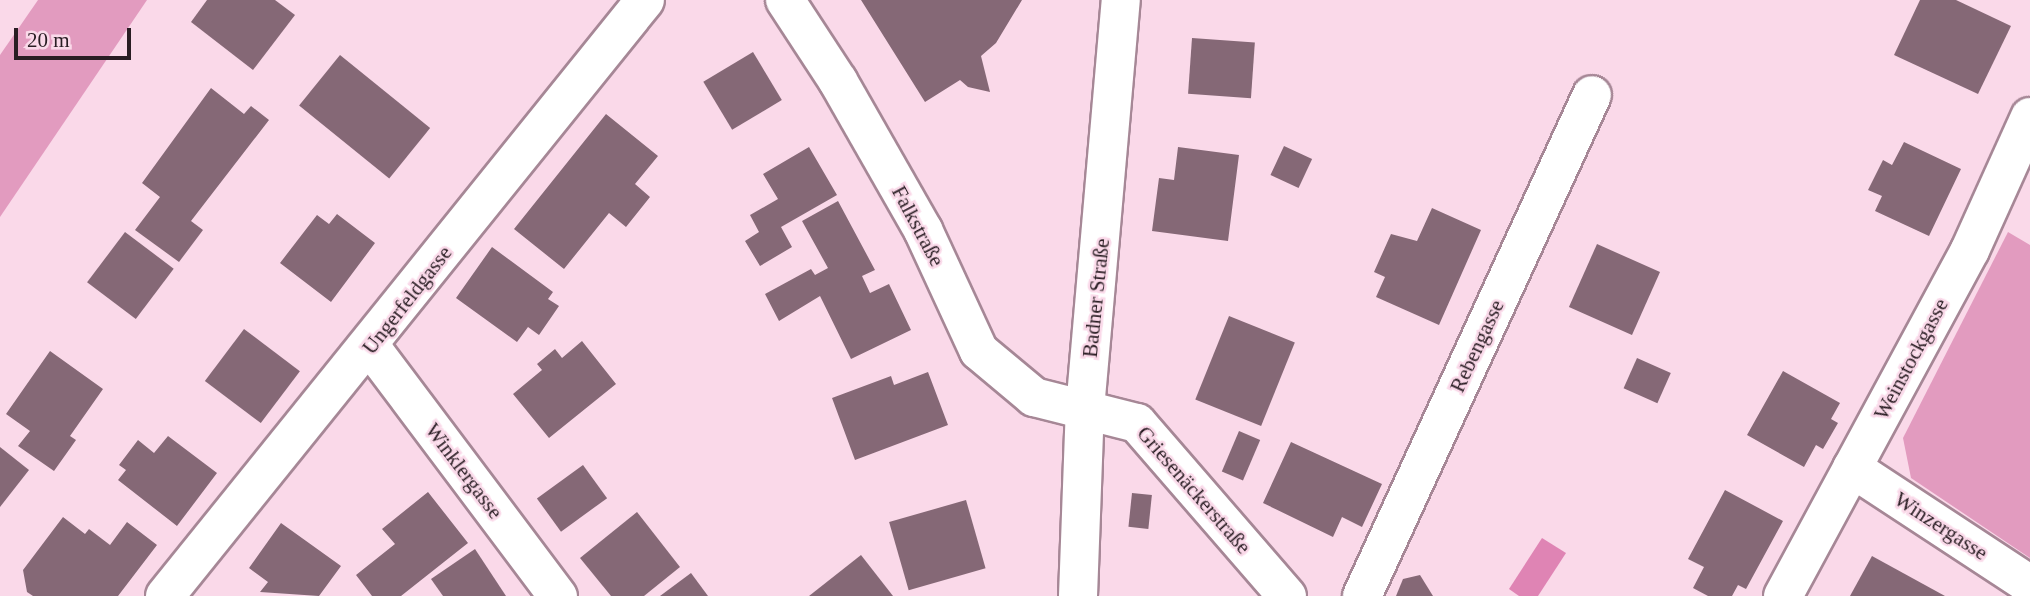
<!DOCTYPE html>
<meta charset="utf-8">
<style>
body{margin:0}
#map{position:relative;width:2030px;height:596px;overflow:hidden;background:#fad9e9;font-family:"Times New Roman",serif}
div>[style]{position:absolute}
.green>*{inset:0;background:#e29bbf}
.water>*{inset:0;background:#df84b4}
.building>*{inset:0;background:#856876;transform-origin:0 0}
.roads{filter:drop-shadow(2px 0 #a68796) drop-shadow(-2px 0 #a68796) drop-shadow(0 2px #a68796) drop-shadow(0 -2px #a68796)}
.minor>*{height:38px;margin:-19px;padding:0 19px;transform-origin:19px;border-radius:19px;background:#fff}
span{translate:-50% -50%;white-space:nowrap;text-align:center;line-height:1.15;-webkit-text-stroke:5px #fad9e9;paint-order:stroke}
.street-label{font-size:21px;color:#291d23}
.scale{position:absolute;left:14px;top:28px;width:117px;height:32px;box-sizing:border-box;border:4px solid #291d23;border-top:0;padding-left:9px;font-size:21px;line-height:24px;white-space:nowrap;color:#291d23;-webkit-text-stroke:5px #fad9e9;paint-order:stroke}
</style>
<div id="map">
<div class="green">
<div style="clip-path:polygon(38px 0,147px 0,0 217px,0 55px)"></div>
<div style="clip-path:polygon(2008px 232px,2030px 245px,2030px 558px,1911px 478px,1903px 438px)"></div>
</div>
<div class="water">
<div style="clip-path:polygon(1542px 538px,1566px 553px,1538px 596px,1519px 596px,1509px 589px)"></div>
</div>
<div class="building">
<div style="clip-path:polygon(207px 0,275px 0,295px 15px,253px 70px,191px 22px)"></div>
<div style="clip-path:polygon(861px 0,1022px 0,996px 43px,981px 56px,990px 92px,968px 87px,960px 80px,925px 102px)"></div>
<div style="clip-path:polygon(1920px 0,1956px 0,2011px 26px,1978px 94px,1894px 55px)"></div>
<div style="left:1192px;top:38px;width:63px;height:56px;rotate:4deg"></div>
<div style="left:753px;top:52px;width:56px;height:58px;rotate:59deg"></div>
<div style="left:340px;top:55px;width:116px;height:65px;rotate:39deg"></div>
<div style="clip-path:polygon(211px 88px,244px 114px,251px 106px,269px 120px,191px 221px,203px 230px,179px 262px,135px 230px,160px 197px,142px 183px)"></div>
<div style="clip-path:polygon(606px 114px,658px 156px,635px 184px,650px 197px,626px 227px,609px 213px,564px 269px,514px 229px)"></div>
<div style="clip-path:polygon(1904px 142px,1961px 169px,1929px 236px,1875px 211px,1882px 196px,1868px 190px,1883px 160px,1892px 165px)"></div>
<div style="left:1284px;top:146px;width:31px;height:32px;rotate:25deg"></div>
<div style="clip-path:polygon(809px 147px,837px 195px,781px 227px,792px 247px,760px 266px,745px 241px,759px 232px,750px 215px,778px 199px,763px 174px)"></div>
<div style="clip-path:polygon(1178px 147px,1239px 155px,1228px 241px,1152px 231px,1159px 178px,1174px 180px)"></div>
<div style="clip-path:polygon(838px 201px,875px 270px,862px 276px,870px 293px,889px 284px,911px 330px,851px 359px,820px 296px,779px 321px,765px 294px,811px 269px,815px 275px,828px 268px,802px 221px)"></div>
<div style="clip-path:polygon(1432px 208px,1481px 230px,1439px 325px,1376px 297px,1385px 277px,1374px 272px,1391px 234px,1417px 241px)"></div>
<div style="clip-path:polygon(337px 214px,375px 243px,331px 302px,280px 263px,317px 215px,329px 224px)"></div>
<div style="left:125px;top:232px;width:61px;height:63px;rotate:37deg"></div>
<div style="left:1597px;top:244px;width:69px;height:69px;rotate:24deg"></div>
<div style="clip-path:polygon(492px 247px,553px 292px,548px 299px,559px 306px,539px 335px,528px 327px,517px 342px,456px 298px)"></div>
<div style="left:1229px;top:316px;width:71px;height:90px;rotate:22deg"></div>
<div style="left:244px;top:329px;width:70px;height:65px;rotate:37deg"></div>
<div style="clip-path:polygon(582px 341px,616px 384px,549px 438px,513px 394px,542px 370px,537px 364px,555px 349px,562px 358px)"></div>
<div style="clip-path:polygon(50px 351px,103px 389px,70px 436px,76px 440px,54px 471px,18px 446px,30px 431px,6px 414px)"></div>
<div style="left:1637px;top:358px;width:37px;height:33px;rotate:24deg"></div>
<div style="clip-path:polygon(1783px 371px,1840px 403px,1831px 419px,1838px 423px,1823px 449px,1816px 445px,1804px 467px,1747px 435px)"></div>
<div style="clip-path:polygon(928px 372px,948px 425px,855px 460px,832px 398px,891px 376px,894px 385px)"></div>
<div style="left:1239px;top:431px;width:23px;height:44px;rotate:23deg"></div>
<div style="clip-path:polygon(168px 436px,217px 473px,177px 526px,118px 480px,126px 470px,119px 465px,138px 440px,154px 453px)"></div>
<div style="clip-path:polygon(1291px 442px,1382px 484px,1362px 527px,1342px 517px,1333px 537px,1263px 503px)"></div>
<div style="clip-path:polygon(0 447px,29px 470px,0 507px)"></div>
<div style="left:583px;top:465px;width:41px;height:57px;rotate:54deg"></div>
<div style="clip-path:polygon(1725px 490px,1783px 521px,1746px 589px,1738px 585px,1732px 596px,1708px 596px,1693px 588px,1704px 567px,1688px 559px)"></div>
<div style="clip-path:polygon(428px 492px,468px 543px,401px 596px,372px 596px,356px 575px,395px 544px,382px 529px)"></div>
<div style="left:1132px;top:493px;width:20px;height:34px;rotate:6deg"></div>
<div style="left:966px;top:500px;width:71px;height:80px;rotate:74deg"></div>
<div style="clip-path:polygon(637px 512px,680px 567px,644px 596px,611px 596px,580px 558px)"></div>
<div style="clip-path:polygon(63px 517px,85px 534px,89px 529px,110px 545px,127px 522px,157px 545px,118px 596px,33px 596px,27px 592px,23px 570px)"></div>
<div style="clip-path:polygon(281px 523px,341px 566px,319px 596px,260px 592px,268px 582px,249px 568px)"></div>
<div style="clip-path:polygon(475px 549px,506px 596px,443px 596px,431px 579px)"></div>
<div style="clip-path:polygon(861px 555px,893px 596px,809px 596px)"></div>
<div style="clip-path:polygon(1872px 556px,1945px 596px,1850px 596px)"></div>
<div style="clip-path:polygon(691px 573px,708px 596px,660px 596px)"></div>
<div style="clip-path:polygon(1420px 575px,1433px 596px,1396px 596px,1403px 579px)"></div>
</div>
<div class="roads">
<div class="minor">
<div style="left:785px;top:0;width:97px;rotate:56.8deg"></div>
<div style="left:838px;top:81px;width:172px;rotate:60.3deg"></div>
<div style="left:923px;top:230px;width:133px;rotate:65.2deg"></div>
<div style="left:979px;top:351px;width:72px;rotate:39.9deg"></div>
<div style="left:1034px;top:397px;width:106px;rotate:14.2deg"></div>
<div style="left:1137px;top:423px;width:229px;rotate:49.1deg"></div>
<div style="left:370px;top:346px;width:313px;rotate:53.1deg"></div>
<div style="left:1852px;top:468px;width:213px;rotate:33.3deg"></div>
<div style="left:165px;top:596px;width:765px;rotate:-51.15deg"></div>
<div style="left:1078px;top:596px;width:187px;rotate:-87.9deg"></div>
<div style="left:1085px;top:409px;width:411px;rotate:-85deg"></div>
<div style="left:1362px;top:596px;width:551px;rotate:-65.34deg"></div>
<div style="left:1783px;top:596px;width:393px;rotate:-61.6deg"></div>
<div style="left:1970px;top:250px;width:146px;rotate:-65.7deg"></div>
</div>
</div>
<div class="street-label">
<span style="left:918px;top:226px;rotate:62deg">Falkstraße</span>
<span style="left:1096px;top:298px;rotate:-84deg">Badner Straße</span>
<span style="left:407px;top:300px;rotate:-52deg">Ungerfeldgasse</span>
<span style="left:1477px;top:346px;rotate:-65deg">Rebengasse</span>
<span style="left:1911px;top:359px;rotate:-62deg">Weinstockgasse</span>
<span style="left:464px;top:471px;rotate:53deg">Winklergasse</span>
<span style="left:1194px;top:490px;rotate:49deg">Griesenäckerstraße</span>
<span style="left:1941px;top:526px;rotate:33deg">Winzergasse</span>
</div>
<div class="scale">20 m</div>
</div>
